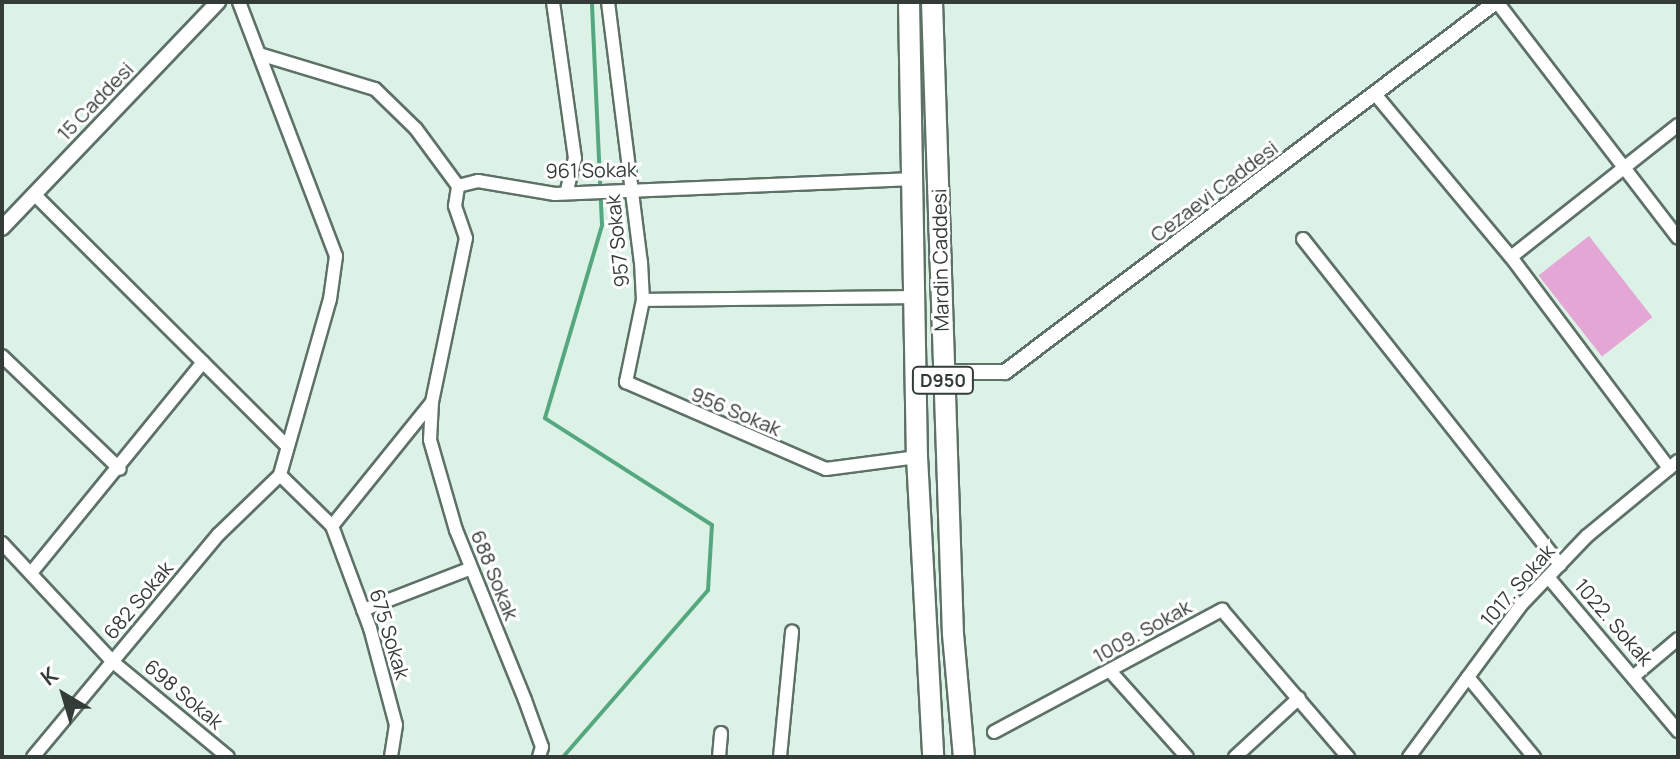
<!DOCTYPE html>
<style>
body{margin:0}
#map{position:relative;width:1680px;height:759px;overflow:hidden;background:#ddf2e6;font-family:Manrope,sans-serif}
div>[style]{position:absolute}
.green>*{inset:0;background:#e3a6d5;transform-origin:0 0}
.stream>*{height:4px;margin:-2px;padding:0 2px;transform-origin:2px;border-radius:2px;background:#55a780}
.roads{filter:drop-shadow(2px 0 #5e7166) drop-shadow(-2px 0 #5e7166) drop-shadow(0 2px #5e7166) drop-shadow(0 -2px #5e7166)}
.minor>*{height:12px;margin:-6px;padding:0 6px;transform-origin:6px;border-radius:6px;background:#fff}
.tertiary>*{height:14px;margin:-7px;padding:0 7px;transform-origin:7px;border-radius:7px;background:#fff}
.trunk>*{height:20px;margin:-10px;padding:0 10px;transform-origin:10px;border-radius:10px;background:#fff}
span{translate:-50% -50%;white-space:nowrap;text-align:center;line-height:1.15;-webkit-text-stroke:6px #fff;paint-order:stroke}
.shield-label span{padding:2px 6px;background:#fff;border:2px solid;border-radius:6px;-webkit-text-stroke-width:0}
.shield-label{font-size:18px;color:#343c38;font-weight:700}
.street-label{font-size:20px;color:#343c38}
.frame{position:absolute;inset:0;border:4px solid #343c38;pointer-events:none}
.north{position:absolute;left:24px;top:655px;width:80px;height:80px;-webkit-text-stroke:6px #fff;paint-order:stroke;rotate:322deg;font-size:22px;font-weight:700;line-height:32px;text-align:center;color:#343c38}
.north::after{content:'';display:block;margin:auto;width:28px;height:36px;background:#343c38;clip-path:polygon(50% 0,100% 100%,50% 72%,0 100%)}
</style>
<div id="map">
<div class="green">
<div style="left:1589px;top:236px;width:103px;height:64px;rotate:52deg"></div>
</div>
<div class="stream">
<div style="left:563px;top:757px;width:221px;rotate:-49deg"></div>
<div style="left:708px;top:590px;width:65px;rotate:-86.5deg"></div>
<div style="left:712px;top:525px;width:198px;rotate:-147.4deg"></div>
<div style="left:545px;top:418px;width:201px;rotate:-73.5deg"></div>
<div style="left:602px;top:225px;width:223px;rotate:-92.6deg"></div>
</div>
<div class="roads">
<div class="minor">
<div style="left:239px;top:2px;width:272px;rotate:69.1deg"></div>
<div style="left:336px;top:256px;width:43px;rotate:97.9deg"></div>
<div style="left:330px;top:299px;width:183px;rotate:105.9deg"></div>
<div style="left:553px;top:2px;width:158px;rotate:82deg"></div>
<div style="left:575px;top:158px;width:36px;rotate:104deg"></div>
<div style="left:608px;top:2px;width:262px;rotate:82.8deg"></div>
<div style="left:641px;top:262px;width:38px;rotate:87deg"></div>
<div style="left:643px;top:300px;width:84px;rotate:101.7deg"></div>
<div style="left:626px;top:382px;width:218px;rotate:23.5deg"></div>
<div style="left:826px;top:469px;width:92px;rotate:-7.5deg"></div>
<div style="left:1497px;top:2px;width:297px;rotate:52.5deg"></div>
<div style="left:259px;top:54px;width:121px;rotate:16.8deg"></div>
<div style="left:375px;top:89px;width:57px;rotate:44.3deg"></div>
<div style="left:416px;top:129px;width:71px;rotate:53.6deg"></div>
<div style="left:1375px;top:94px;width:212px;rotate:50.2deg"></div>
<div style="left:1511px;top:257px;width:264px;rotate:53.2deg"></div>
<div style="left:34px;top:194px;width:357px;rotate:44.9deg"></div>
<div style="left:1303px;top:239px;width:415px;rotate:51.7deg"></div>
<div style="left:1511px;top:257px;width:213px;rotate:-38.3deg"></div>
<div style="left:643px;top:300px;width:272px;rotate:-0.6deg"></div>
<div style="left:2px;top:356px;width:163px;rotate:43.8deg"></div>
<div style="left:432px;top:402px;width:38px;rotate:93deg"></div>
<div style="left:430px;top:440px;width:94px;rotate:73.9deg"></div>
<div style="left:456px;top:530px;width:183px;rotate:67.9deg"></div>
<div style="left:525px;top:700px;width:50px;rotate:70.1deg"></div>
<div style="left:542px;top:747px;width:10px;rotate:107deg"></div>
<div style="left:280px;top:475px;width:73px;rotate:44.4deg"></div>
<div style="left:332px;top:526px;width:109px;rotate:69.6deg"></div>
<div style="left:370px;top:628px;width:100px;rotate:75deg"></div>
<div style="left:396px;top:725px;width:32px;rotate:99deg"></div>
<div style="left:332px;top:526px;width:159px;rotate:-51.1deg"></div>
<div style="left:432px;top:402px;width:167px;rotate:-78.3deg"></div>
<div style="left:466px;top:238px;width:34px;rotate:-109deg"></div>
<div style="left:455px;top:206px;width:20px;rotate:-81deg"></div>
<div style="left:458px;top:186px;width:21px;rotate:-14deg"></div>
<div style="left:478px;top:181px;width:78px;rotate:9.6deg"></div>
<div style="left:555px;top:194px;width:359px;rotate:-2.4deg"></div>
<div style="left:2px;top:543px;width:163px;rotate:47deg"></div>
<div style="left:113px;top:662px;width:149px;rotate:39.6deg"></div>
<div style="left:31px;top:573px;width:272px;rotate:-50.8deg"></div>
<div style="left:1548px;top:577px;width:202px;rotate:49.8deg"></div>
<div style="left:363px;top:610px;width:114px;rotate:-21.1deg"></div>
<div style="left:1111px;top:672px;width:114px;rotate:48.2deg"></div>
<div style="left:1634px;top:676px;width:57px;rotate:-40.1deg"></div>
<div style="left:1468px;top:677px;width:104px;rotate:50.5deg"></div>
<div style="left:994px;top:732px;width:259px;rotate:-28.2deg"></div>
<div style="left:1222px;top:610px;width:194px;rotate:49.4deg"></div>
<div style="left:33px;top:757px;width:290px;rotate:-50.2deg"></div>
<div style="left:219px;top:534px;width:85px;rotate:-44deg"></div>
<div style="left:719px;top:757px;width:24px;rotate:-85deg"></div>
<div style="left:780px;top:757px;width:126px;rotate:-84.5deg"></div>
<div style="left:1235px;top:757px;width:87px;rotate:-42.7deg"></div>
<div style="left:1409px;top:757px;width:189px;rotate:-53.6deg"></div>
<div style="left:1521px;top:605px;width:95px;rotate:-46.3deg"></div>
<div style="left:1587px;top:536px;width:118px;rotate:-39.5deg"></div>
</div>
<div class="tertiary">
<div style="left:2px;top:228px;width:313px;rotate:-46.3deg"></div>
<div style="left:942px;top:372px;width:63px"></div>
<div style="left:1005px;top:372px;width:615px;rotate:-37deg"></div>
</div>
<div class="trunk">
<div style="left:909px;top:2px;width:455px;rotate:89deg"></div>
<div style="left:917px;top:457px;width:300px;rotate:86.9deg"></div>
<div style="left:932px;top:2px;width:632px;rotate:88.1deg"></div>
<div style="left:953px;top:634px;width:123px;rotate:84.9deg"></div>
</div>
</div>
<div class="shield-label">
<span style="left:943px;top:380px">D950</span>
</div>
<div class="street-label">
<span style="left:95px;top:101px;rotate:-46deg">15 Caddesi</span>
<span style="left:591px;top:170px;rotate:-1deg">961 Sokak</span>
<span style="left:1214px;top:191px;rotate:-37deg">Cezaevi Caddesi</span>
<span style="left:617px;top:241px;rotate:-96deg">957 Sokak</span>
<span style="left:940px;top:260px;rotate:-91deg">Mardin Caddesi</span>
<span style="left:736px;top:411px;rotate:23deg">956 Sokak</span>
<span style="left:495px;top:575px;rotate:68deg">688 Sokak</span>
<span style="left:1517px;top:585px;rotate:-49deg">1017. Sokak</span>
<span style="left:138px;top:600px;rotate:-50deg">682 Sokak</span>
<span style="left:1614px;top:622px;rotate:49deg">1022. Sokak</span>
<span style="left:1142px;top:631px;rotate:-29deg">1009. Sokak</span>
<span style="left:390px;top:634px;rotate:73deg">675 Sokak</span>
<span style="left:184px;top:694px;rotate:40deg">698 Sokak</span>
</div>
<div class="frame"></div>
<div class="north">K</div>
</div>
